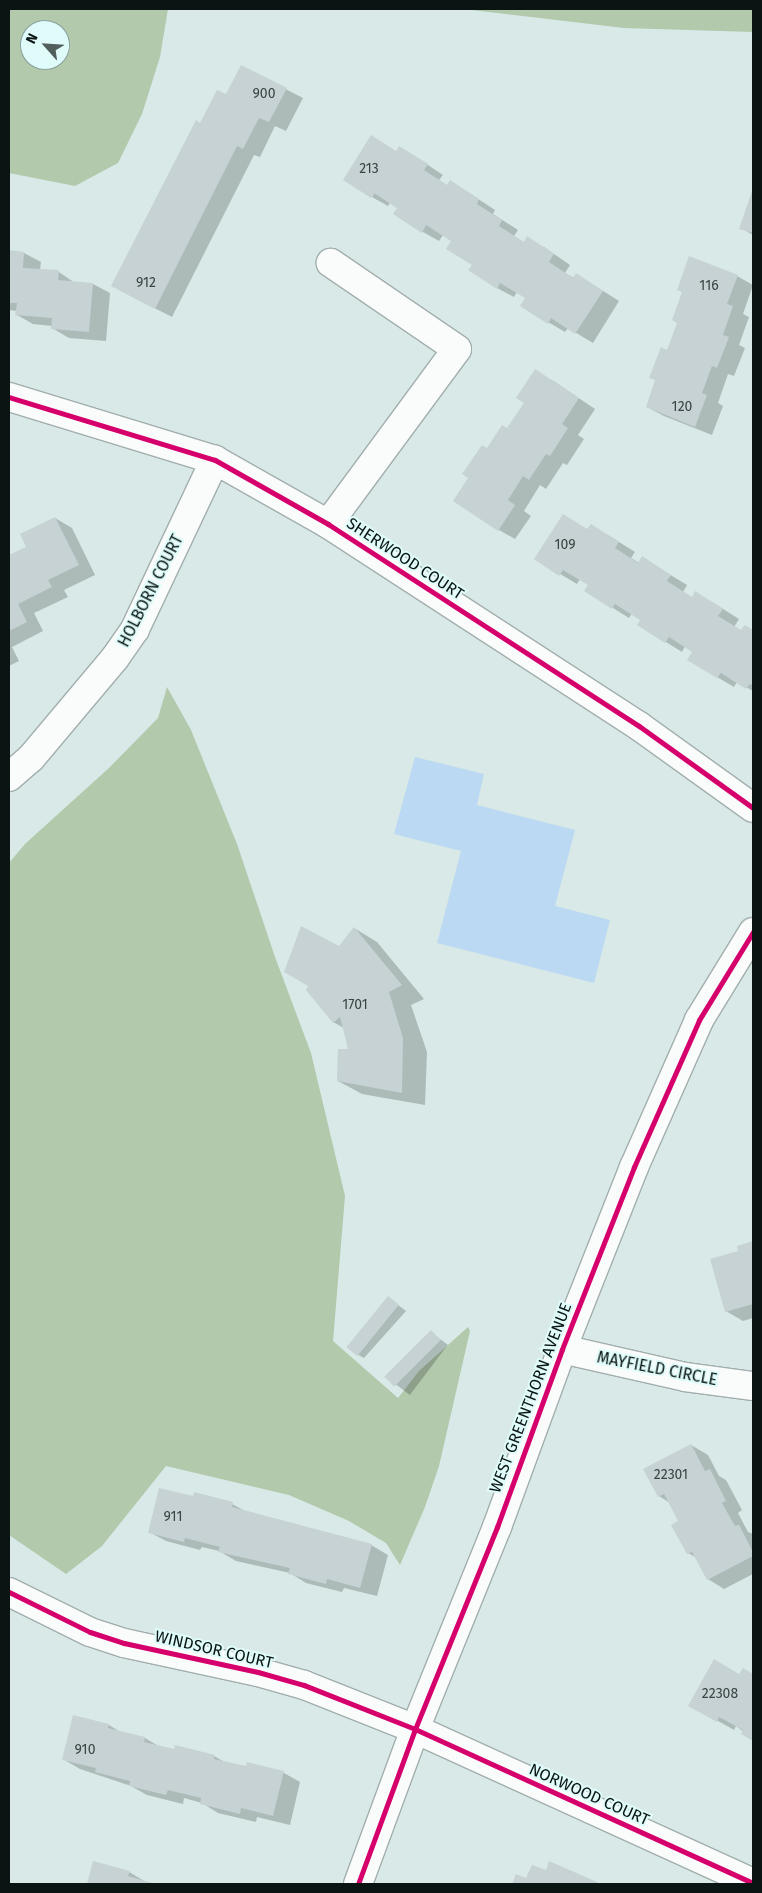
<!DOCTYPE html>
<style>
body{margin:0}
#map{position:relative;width:762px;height:1893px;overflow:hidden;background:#d8e9e7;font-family:"Fira Sans",sans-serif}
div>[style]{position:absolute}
.forest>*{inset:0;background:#b2c9ac}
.water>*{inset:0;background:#bbd9f2}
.shadow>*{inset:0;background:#0003;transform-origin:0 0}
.building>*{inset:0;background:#c6d2d4;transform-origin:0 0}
.roads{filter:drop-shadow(1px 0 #a2aead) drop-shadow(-1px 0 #a2aead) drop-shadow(0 1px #a2aead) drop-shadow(0 -1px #a2aead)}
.minor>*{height:28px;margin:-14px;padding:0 14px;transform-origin:14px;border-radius:14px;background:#f9fcfb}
.cycleway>*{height:5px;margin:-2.5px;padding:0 2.5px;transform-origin:2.5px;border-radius:2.5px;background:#d6006c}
span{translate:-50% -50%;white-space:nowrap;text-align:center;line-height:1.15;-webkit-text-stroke:4px #dffcfa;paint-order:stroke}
.number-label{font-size:14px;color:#3a4444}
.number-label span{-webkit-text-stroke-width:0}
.street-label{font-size:16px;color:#0a1413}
.frame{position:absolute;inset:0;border:10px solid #0a1413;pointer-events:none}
.north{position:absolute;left:20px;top:20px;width:50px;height:50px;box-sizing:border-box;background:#dffcfa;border:1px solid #8a9f9e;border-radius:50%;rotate:296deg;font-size:14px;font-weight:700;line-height:20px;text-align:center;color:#0a1413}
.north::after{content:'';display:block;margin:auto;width:18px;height:22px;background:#525f5d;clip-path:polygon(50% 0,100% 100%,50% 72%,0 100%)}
</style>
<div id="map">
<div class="forest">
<div style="clip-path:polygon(evenodd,9px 9px,168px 9px,160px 57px,142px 114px,118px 163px,75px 186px,9px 173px,9px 9px,30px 30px,60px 30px,60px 60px,30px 60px,30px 30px)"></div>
<div style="clip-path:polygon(463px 9px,753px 9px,753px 32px,624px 28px)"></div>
<div style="clip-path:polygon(167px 687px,191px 730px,237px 844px,275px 957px,311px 1053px,345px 1196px,333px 1341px,398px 1398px,419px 1371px,468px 1327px,470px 1331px,439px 1466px,425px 1507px,400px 1565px,386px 1543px,349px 1521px,289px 1495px,166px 1466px,102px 1546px,66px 1574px,9px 1535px,9px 863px,25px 844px,110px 767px,158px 718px)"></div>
</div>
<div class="water">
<div style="clip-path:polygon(415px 757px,484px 774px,477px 805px,575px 830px,555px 906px,610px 920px,594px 983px,437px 943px,461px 851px,394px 834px)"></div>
</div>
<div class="shadow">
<div style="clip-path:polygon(242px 67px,303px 98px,286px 131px,275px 126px,260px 157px,254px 155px,172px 317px,129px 295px)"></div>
<div style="clip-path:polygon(397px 152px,416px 157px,443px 175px,439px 180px,447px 186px,466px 191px,495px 210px,493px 214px,518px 230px,514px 236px,525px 243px,544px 247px,570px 265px,565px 273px,574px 278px,576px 274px,619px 301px,593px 343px,568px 328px,565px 332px,548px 322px,527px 298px,517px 292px,514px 297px,497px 288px,452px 241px,443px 235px,439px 241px,423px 232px,398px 208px,390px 203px,388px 206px,372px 197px)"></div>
<div style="clip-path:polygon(753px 191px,753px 235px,741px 228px)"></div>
<div style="clip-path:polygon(9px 252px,24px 253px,41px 262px,40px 270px,59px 272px,75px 283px,93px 284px,110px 293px,106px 341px,69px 338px,52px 328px,52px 326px,33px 324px,17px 315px,17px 311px,9px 310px)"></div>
<div style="clip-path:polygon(737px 276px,753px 285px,743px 314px,749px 317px,739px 345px,745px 348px,734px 376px,728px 374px,718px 403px,723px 406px,712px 435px,664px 416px,647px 407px,668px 351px)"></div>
<div style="clip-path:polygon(552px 380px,595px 409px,578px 435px,584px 439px,567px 465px,563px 463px,546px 489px,540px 485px,524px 511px,531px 516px,515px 539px,499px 530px,487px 449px,508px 430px)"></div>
<div style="clip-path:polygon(55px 518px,72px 528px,95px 575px,64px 590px,68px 597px,34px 613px,43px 631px,12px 647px,19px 661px,9px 666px,9px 556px,27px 547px)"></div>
<div style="clip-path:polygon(588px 530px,608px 535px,635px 552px,631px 558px,639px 563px,659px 568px,687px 585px,683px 592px,693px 598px,712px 602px,739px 619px,734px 627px,741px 631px,746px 627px,753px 631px,753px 691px,737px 682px,734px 687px,717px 677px,694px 651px,685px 646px,682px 652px,666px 642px,639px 625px,642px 620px,632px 613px,629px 618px,586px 591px,590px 585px,580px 579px,577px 584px,535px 559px)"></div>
<div style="clip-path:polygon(354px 928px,377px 942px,424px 999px,411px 1005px,427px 1052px,425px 1105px,362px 1094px,338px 1081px,350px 1050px,344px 1028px,333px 1022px,339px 947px)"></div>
<div style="clip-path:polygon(753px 1242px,753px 1318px,743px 1321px,726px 1311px,740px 1252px,738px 1247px)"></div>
<div style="clip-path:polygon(389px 1298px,406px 1311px,364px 1358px,355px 1353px)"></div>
<div style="left:431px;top:1332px;width:21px;height:63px;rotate:37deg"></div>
<div style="clip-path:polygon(691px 1445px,708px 1455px,719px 1476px,726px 1480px,742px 1510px,738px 1513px,748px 1532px,753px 1534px,753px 1574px,724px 1589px,708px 1579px,697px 1558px,688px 1553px,680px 1522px,670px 1503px,659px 1496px,645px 1470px)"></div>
<div style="clip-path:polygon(193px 1498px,232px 1504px,247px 1512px,371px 1545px,388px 1555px,377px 1596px,344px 1588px,342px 1592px,306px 1583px,290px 1573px,236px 1561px,219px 1551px,202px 1547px,200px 1550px,166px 1541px,149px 1532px)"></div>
<div style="clip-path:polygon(743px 1670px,753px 1676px,753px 1739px,736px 1726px,734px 1730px,690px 1705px,740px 1676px)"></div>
<div style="clip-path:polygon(109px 1725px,122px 1733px,145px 1738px,160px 1747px,214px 1756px,226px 1763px,247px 1768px,248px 1764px,284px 1773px,300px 1782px,290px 1825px,257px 1817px,256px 1822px,218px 1813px,202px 1803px,184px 1798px,183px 1804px,147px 1795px,131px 1786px,80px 1769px,63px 1759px)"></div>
<div style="clip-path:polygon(94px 1863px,129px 1872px,146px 1882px,154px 1884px,88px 1884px)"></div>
<div style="clip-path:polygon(550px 1863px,597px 1883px,600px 1884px,513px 1884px,517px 1876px,526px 1880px,546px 1872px)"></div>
</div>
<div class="building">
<div style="clip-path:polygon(241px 65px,287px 88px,269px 122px,259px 118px,243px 149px,237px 146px,155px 309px,111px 286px,196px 120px,200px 123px,217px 90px,226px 94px)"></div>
<div style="clip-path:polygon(371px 135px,396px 151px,399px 146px,428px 164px,424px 170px,447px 185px,450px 180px,479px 199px,477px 204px,502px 220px,499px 226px,524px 242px,527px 236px,554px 254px,549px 262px,573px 278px,576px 273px,603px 291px,575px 334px,551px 318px,548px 324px,520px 306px,525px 298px,500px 283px,497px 289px,468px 270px,472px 265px,446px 249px,451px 241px,426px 225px,422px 233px,393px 214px,397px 208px,374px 193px,371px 198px,343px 180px)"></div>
<div style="clip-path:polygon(753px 188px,753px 233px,739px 229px)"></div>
<div style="clip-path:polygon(9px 250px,24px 252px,23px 268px,59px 270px,58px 280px,93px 283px,89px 332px,51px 329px,52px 318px,15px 315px,17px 303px,9px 303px)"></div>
<div style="clip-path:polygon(689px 256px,738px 275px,727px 304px,733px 306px,723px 335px,729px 337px,717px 368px,712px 366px,702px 393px,707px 395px,695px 427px,646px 407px,655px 380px,649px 378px,661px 347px,667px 350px,677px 323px,672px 320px,682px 292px,677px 290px)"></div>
<div style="clip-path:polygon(535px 369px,579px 398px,562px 424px,568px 428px,550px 456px,546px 454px,529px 480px,523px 476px,508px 500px,515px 505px,498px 531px,453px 501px,468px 478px,462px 474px,482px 445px,487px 448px,502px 425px,507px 428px,524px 403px,516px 398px)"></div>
<div style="clip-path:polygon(563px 514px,587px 529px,591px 524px,619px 542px,615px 548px,638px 563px,642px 556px,671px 575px,667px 581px,692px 597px,695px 591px,723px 609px,718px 616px,741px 630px,745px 625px,753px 630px,753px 686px,750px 684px,746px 689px,721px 673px,717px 678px,687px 660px,692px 652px,669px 637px,665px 643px,637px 625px,640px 620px,615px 604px,612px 609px,584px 591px,588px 585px,563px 570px,559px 576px,534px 559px)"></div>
<div style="clip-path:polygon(55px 517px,79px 565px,48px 580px,52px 587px,18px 604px,27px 622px,9px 631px,9px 555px,26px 547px,20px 534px)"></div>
<div style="clip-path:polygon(301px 926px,339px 946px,354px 927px,402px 985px,389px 992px,403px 1038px,402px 1093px,337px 1081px,338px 1049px,348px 1049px,340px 1017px,333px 1023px,306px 990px,308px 986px,284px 972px)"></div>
<div style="clip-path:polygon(753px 1241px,753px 1304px,725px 1312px,710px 1259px,738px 1251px,737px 1246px)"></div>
<div style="left:388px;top:1296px;width:14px;height:66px;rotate:39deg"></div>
<div style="left:431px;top:1330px;width:14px;height:66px;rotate:45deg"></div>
<div style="clip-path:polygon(691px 1444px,705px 1471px,710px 1469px,726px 1501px,722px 1503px,735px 1526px,739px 1525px,753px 1552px,753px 1556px,707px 1580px,692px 1552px,687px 1554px,671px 1525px,678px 1521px,664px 1494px,658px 1497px,643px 1469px)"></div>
<div style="clip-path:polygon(159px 1488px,193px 1496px,194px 1492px,233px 1502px,232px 1507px,372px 1544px,360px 1588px,327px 1579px,326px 1584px,288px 1574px,290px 1568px,218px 1552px,220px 1547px,185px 1538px,184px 1542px,148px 1533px)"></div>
<div style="clip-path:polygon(714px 1659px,739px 1674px,743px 1668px,753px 1674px,753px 1741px,741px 1734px,743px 1730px,719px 1717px,717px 1722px,688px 1706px)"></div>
<div style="clip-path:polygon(73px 1715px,109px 1724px,108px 1728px,145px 1737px,144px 1742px,174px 1749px,175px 1745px,215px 1755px,214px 1759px,246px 1766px,247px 1762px,284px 1771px,273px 1816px,241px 1808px,240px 1814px,200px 1804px,201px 1798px,168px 1790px,166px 1795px,129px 1786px,130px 1781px,95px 1772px,96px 1768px,62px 1760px)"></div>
<div style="clip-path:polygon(93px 1861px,130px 1871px,128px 1876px,156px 1884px,87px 1884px)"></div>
<div style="clip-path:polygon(549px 1861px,597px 1882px,596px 1884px,512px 1884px,516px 1874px,526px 1878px,532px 1865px,546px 1870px)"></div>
</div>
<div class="roads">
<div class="minor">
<div style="left:9px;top:397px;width:215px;rotate:17deg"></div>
<div style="left:215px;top:460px;width:130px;rotate:29.5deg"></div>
<div style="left:328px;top:524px;width:371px;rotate:33deg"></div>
<div style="left:639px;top:726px;width:140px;rotate:35.7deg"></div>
<div style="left:328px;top:524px;width:217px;rotate:-53.6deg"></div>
<div style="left:457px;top:349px;width:153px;rotate:-145.7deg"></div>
<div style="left:9px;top:777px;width:29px;rotate:-41deg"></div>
<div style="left:31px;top:758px;width:131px;rotate:-50deg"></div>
<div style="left:115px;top:658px;width:35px;rotate:-55deg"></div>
<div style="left:135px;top:629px;width:187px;rotate:-64.7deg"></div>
<div style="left:562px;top:1349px;width:126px;rotate:12.8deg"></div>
<div style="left:685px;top:1377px;width:69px;rotate:7.5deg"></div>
<div style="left:9px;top:1592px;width:90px;rotate:26.3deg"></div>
<div style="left:90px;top:1632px;width:36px;rotate:18deg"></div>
<div style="left:124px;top:1643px;width:137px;rotate:12.2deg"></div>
<div style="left:258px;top:1672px;width:48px;rotate:15.8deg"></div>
<div style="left:304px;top:1685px;width:119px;rotate:21.6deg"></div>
<div style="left:415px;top:1729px;width:371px;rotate:24.5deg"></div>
<div style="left:358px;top:1884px;width:165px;rotate:-69.8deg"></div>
<div style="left:415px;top:1729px;width:218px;rotate:-67.9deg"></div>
<div style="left:497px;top:1527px;width:189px;rotate:-69.9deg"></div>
<div style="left:562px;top:1349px;width:196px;rotate:-68.4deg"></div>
<div style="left:634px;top:1167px;width:161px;rotate:-66.1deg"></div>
<div style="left:699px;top:1020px;width:103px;rotate:-58.5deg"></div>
</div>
</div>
<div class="cycleway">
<div style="left:9px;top:397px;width:215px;rotate:17deg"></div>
<div style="left:215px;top:460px;width:130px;rotate:29.5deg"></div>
<div style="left:328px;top:524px;width:371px;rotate:33deg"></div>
<div style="left:639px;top:726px;width:140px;rotate:35.7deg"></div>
<div style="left:9px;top:1592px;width:90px;rotate:26.3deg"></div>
<div style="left:90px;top:1632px;width:36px;rotate:18deg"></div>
<div style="left:124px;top:1643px;width:137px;rotate:12.2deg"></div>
<div style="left:258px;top:1672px;width:48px;rotate:15.8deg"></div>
<div style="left:304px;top:1685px;width:119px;rotate:21.6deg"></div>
<div style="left:415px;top:1729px;width:371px;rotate:24.5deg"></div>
<div style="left:358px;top:1884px;width:165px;rotate:-69.8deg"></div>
<div style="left:415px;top:1729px;width:218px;rotate:-67.9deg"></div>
<div style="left:497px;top:1527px;width:189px;rotate:-69.9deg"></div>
<div style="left:562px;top:1349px;width:196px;rotate:-68.4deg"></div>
<div style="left:634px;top:1167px;width:161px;rotate:-66.1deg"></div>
<div style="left:699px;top:1020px;width:103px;rotate:-58.5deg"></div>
</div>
<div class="number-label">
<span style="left:264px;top:94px">900</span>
<span style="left:369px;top:169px">213</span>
<span style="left:146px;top:283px">912</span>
<span style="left:709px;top:286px">116</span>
<span style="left:682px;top:407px">120</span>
<span style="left:565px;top:545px">109</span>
<span style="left:355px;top:1005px">1701</span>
<span style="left:671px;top:1475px">22301</span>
<span style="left:173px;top:1517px">911</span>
<span style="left:720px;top:1694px">22308</span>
<span style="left:85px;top:1750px">910</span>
</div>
<div class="street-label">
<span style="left:405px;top:559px;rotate:33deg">SHERWOOD COURT</span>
<span style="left:151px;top:591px;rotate:-63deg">HOLBORN COURT</span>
<span style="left:657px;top:1369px;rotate:11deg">MAYFIELD CIRCLE</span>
<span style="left:531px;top:1398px;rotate:-69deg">WEST GREENTHORN AVENUE</span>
<span style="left:214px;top:1650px;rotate:13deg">WINDSOR COURT</span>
<span style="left:589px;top:1795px;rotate:24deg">NORWOOD COURT</span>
</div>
<div class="frame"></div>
<div class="north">N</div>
</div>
